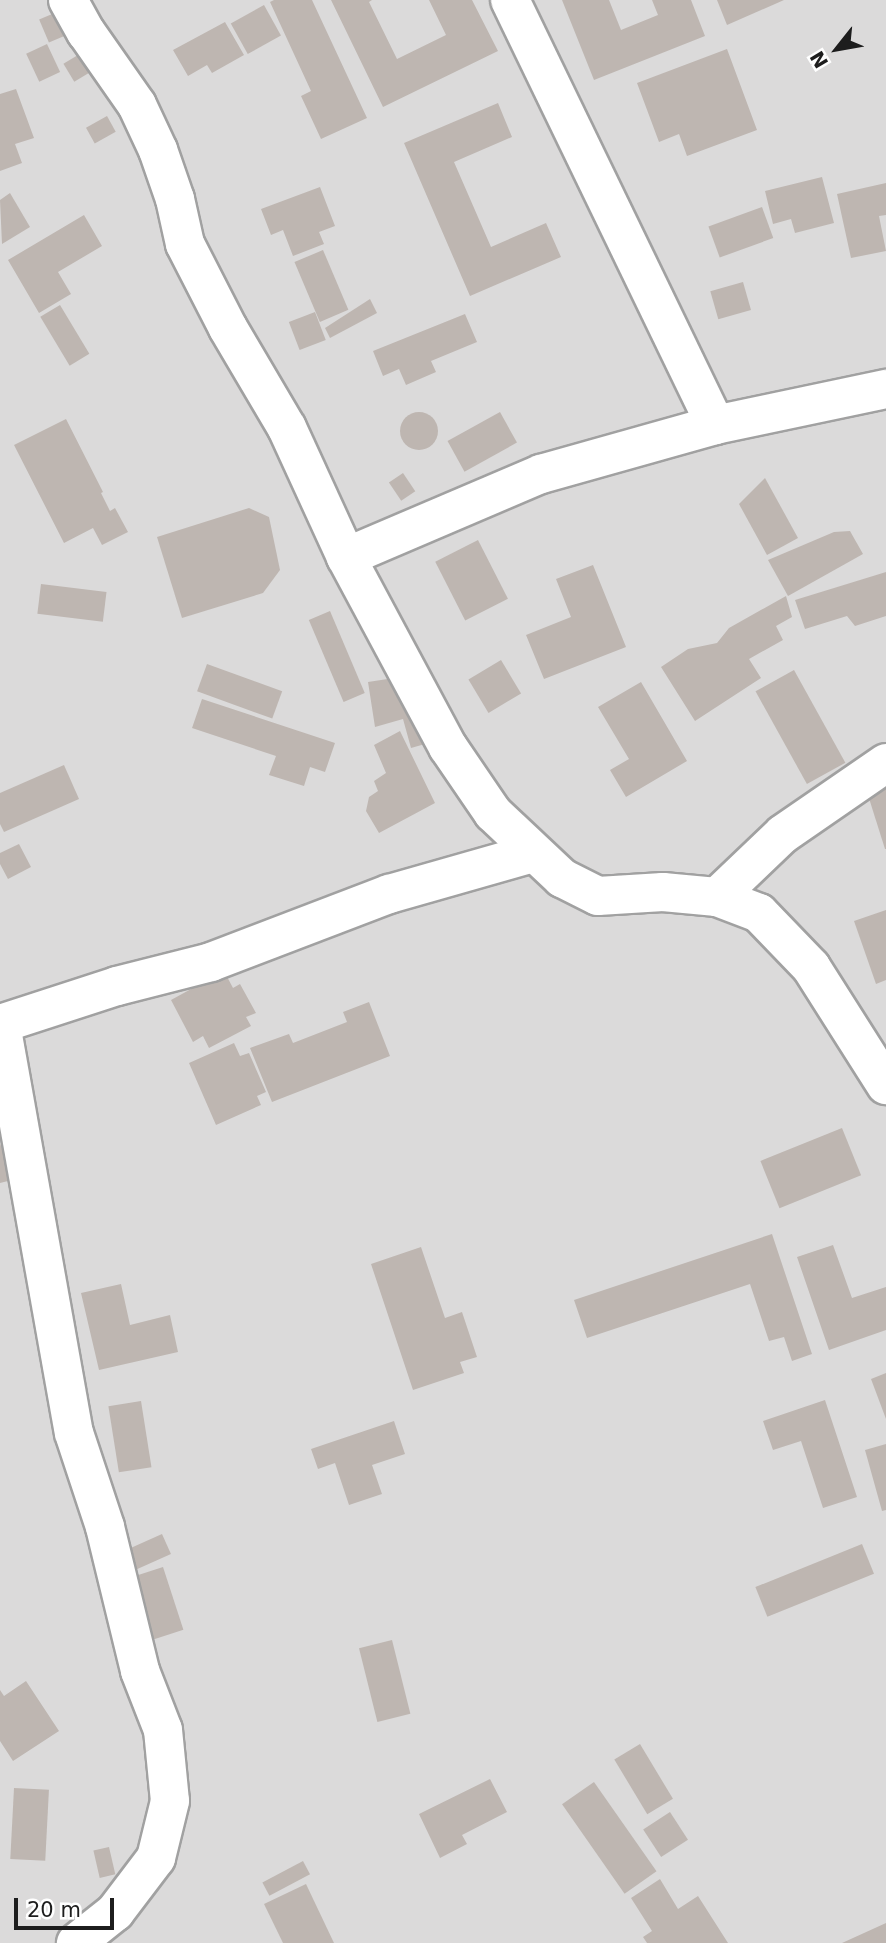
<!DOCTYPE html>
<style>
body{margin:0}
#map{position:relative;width:886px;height:1943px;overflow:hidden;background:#eeeae4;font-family:"DejaVu Sans",sans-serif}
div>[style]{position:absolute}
.residential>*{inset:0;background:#dbdada;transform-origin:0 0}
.building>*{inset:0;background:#beb6b1;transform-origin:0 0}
.round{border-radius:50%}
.roads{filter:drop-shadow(2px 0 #a1a1a1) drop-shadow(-2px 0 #a1a1a1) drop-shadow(0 2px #a1a1a1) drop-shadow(0 -2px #a1a1a1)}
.minor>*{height:38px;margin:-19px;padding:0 19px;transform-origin:19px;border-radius:19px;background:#fff}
span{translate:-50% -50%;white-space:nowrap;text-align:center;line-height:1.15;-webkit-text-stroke:6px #fff;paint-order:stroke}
.north{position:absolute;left:802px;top:14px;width:70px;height:70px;-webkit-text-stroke:5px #fff;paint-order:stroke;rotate:239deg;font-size:19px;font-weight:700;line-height:28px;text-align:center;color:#1d1d1d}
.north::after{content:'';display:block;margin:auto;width:24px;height:32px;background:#1d1d1d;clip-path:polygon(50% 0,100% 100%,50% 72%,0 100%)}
.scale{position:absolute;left:14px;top:1898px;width:100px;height:32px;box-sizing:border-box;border:4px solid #1d1d1d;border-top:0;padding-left:9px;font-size:21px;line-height:24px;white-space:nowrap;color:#1d1d1d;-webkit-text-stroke:5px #fff;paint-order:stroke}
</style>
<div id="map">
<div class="residential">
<div style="left:0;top:0;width:886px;height:1943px"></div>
</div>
<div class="building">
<div style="clip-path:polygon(274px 0,312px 0,367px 118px,321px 139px,301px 96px,311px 91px,270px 2px)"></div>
<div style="clip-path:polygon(331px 0,372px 0,369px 2px,397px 59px,446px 35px,429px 0,472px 0,498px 51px,383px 107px)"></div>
<div style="clip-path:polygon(562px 0,609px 0,621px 30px,658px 15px,652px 0,691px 0,705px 36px,594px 80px)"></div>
<div style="clip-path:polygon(717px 0,784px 0,727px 25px)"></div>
<div style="left:264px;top:5px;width:35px;height:38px;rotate:61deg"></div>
<div style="left:64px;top:9px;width:25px;height:27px;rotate:67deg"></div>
<div style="clip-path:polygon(225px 22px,244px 55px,212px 73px,207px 65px,188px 76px,173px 50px)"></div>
<div style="left:47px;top:44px;width:31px;height:23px;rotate:65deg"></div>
<div style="clip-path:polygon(727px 49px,757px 130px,687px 156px,679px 134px,659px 142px,637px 83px)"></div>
<div style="left:78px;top:55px;width:21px;height:17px;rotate:59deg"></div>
<div style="clip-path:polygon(16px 89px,34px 138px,15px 144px,22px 163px,0 171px,0 94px)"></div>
<div style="clip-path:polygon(498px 103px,512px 137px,454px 162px,491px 247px,546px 223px,561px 257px,470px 296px,404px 143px)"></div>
<div style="left:107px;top:116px;width:18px;height:24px;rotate:61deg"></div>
<div style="clip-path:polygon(822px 177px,834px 223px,795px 233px,791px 219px,773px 224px,765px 191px)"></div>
<div style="clip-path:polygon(886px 183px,886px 215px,879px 216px,886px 251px,851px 258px,837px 194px)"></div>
<div style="clip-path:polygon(320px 187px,335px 226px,319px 232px,324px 244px,293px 256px,283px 230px,271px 235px,261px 209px)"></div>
<div style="clip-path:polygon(10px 193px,30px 227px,2px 244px,0 200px)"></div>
<div style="left:762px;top:207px;width:33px;height:57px;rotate:70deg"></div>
<div style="clip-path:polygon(84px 215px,102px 246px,58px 272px,71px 294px,39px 313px,8px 260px)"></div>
<div style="left:323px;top:250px;width:65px;height:31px;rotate:67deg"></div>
<div style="left:743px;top:282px;width:29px;height:34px;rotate:74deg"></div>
<div style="clip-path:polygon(370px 299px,377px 313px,330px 338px,325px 328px)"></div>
<div style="left:60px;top:305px;width:57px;height:23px;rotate:59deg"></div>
<div style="left:315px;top:312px;width:30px;height:28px;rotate:69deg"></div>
<div style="clip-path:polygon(465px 314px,477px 342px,431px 361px,436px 372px,406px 385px,399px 369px,383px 376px,373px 351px)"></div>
<div class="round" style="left:400px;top:412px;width:38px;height:38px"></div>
<div style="left:500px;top:412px;width:35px;height:60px;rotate:61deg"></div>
<div style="clip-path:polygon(66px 419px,103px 492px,101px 493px,110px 511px,115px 508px,128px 532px,102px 545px,93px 528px,64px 543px,14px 445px)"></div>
<div style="left:403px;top:473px;width:22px;height:17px;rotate:56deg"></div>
<div style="clip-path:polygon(765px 478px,798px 538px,767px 555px,739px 504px)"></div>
<div style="clip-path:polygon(249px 508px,269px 517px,280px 570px,263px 593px,182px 618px,157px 537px)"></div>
<div style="clip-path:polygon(850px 531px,863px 554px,788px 596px,768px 560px,834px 532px)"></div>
<div style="left:478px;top:540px;width:66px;height:48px;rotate:63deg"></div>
<div style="clip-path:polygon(593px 565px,626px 647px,544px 679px,526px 635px,571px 617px,556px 579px)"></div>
<div style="clip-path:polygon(886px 572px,886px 616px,855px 626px,847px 616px,805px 629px,795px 600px)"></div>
<div style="left:41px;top:584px;width:66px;height:30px;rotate:7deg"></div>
<div style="clip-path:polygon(786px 596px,792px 617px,776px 626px,783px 640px,749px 659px,761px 678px,695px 721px,661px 667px,688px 649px,717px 643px,729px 628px)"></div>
<div style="left:330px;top:611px;width:89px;height:23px;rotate:67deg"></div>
<div style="left:501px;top:660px;width:39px;height:38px;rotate:59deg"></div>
<div style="left:207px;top:664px;width:80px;height:29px;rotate:20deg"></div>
<div style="left:794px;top:670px;width:106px;height:44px;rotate:61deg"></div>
<div style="clip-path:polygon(407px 676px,432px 742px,411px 748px,403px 719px,375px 727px,368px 682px)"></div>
<div style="clip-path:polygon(641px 682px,687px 761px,626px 797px,610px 770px,629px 759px,598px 707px)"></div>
<div style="clip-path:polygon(202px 699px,335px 743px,325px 772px,310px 767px,304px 786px,269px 775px,276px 756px,192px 728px)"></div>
<div style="clip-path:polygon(400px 731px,435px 803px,379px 833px,366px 811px,369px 797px,378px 791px,374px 781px,386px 773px,374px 745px)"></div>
<div style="clip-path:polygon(64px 765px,79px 799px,4px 832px,0 824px,0 793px)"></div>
<div style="clip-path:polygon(886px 786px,886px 849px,885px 849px,867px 792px)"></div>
<div style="clip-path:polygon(19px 844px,31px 867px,8px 879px,0 864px,0 853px)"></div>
<div style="clip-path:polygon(886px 910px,886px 980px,876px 984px,854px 921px)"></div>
<div style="clip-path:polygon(224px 971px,233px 988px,240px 984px,256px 1013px,246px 1017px,251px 1026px,209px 1048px,203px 1036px,193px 1042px,171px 1000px)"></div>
<div style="clip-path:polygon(369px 1002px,390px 1056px,272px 1102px,250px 1048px,289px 1034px,293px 1043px,347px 1022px,343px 1012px)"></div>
<div style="clip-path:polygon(234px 1043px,240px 1056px,249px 1053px,266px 1092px,257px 1096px,261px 1105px,216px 1125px,189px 1063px)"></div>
<div style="left:842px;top:1128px;width:51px;height:88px;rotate:68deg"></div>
<div style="clip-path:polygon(0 1143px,12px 1180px,0 1183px)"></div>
<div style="clip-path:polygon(772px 1234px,812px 1354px,792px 1361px,784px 1337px,769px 1341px,750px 1284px,587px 1338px,574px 1300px)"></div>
<div style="clip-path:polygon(833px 1245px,852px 1298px,886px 1287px,886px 1330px,829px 1350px,797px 1257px)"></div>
<div style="clip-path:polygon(421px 1247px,445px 1318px,462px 1312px,477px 1357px,460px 1362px,464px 1373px,413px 1390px,371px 1264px)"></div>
<div style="clip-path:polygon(121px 1284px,130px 1325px,170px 1315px,178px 1352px,99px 1370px,81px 1293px)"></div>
<div style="clip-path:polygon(886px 1373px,886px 1419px,871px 1379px)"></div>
<div style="clip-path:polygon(825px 1400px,857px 1497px,823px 1508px,801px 1441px,773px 1450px,763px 1421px)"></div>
<div style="left:141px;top:1401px;width:67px;height:33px;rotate:81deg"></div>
<div style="clip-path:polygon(394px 1421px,405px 1454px,372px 1465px,382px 1494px,349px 1505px,335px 1463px,318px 1469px,311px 1449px)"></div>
<div style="clip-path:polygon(886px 1444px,886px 1510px,882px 1511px,865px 1450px)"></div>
<div style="left:162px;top:1534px;width:22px;height:41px;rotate:66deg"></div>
<div style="left:862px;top:1544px;width:32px;height:115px;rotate:68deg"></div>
<div style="left:163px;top:1567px;width:66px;height:34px;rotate:72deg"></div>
<div style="left:392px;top:1640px;width:76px;height:34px;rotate:76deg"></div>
<div style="clip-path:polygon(26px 1681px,59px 1731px,13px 1761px,0 1741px,0 1690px,4px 1696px)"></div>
<div style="left:640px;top:1744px;width:64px;height:30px;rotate:59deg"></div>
<div style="clip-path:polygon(490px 1779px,507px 1812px,462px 1835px,467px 1844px,440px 1858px,419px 1814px)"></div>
<div style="left:594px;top:1782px;width:109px;height:39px;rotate:55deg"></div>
<div style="left:14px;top:1788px;width:35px;height:71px;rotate:3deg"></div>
<div style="left:670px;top:1812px;width:33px;height:32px;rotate:57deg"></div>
<div style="left:109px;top:1847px;width:28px;height:16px;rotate:77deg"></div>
<div style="left:303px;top:1861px;width:15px;height:46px;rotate:62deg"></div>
<div style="clip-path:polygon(660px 1879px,678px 1909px,698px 1896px,728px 1943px,647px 1943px,643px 1937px,652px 1931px,631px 1898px)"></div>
<div style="clip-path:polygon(306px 1884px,334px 1943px,283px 1943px,264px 1904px)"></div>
<div style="clip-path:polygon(886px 1923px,886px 1943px,842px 1943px)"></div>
</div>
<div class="roads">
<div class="minor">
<div style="left:68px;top:0;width:37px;rotate:61deg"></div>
<div style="left:86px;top:32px;width:89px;rotate:55.1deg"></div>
<div style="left:137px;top:105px;width:50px;rotate:65deg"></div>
<div style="left:158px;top:150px;width:52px;rotate:70.9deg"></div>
<div style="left:175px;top:199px;width:46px;rotate:77.5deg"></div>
<div style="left:185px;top:244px;width:94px;rotate:62.9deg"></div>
<div style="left:228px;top:328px;width:116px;rotate:59.5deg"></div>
<div style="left:287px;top:428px;width:142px;rotate:65.4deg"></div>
<div style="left:346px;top:557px;width:216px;rotate:61.8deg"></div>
<div style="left:448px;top:747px;width:80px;rotate:55.7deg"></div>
<div style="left:493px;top:813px;width:95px;rotate:43.3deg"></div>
<div style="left:562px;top:878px;width:40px;rotate:26.6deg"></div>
<div style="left:598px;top:896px;width:65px;rotate:-3.5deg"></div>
<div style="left:663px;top:892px;width:54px;rotate:5.3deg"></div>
<div style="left:717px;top:897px;width:45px;rotate:20.9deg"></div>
<div style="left:759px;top:913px;width:75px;rotate:46.1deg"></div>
<div style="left:811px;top:967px;width:140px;rotate:57.6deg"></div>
<div style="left:510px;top:0;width:472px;rotate:64.2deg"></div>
<div style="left:346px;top:557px;width:212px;rotate:-23.1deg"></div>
<div style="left:541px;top:474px;width:181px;rotate:-15.7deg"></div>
<div style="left:715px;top:425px;width:175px;rotate:-11.9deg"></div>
<div style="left:717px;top:897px;width:91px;rotate:-43.7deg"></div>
<div style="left:783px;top:834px;width:125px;rotate:-34.6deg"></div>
<div style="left:0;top:1024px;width:123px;rotate:-18deg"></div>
<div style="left:117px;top:986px;width:97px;rotate:-14.3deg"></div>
<div style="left:211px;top:962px;width:191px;rotate:-20.9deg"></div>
<div style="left:389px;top:894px;width:150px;rotate:-15.9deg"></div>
<div style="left:1px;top:1024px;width:415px;rotate:79.9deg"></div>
<div style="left:74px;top:1433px;width:99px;rotate:71.7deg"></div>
<div style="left:105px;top:1527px;width:148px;rotate:76.3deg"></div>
<div style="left:140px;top:1671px;width:63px;rotate:68.7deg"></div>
<div style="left:163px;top:1730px;width:71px;rotate:84.4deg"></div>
<div style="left:170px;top:1801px;width:59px;rotate:103.8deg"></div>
<div style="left:156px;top:1858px;width:68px;rotate:127.2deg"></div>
<div style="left:115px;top:1912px;width:50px;rotate:141.5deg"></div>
</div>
</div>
<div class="north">N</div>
<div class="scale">20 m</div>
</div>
